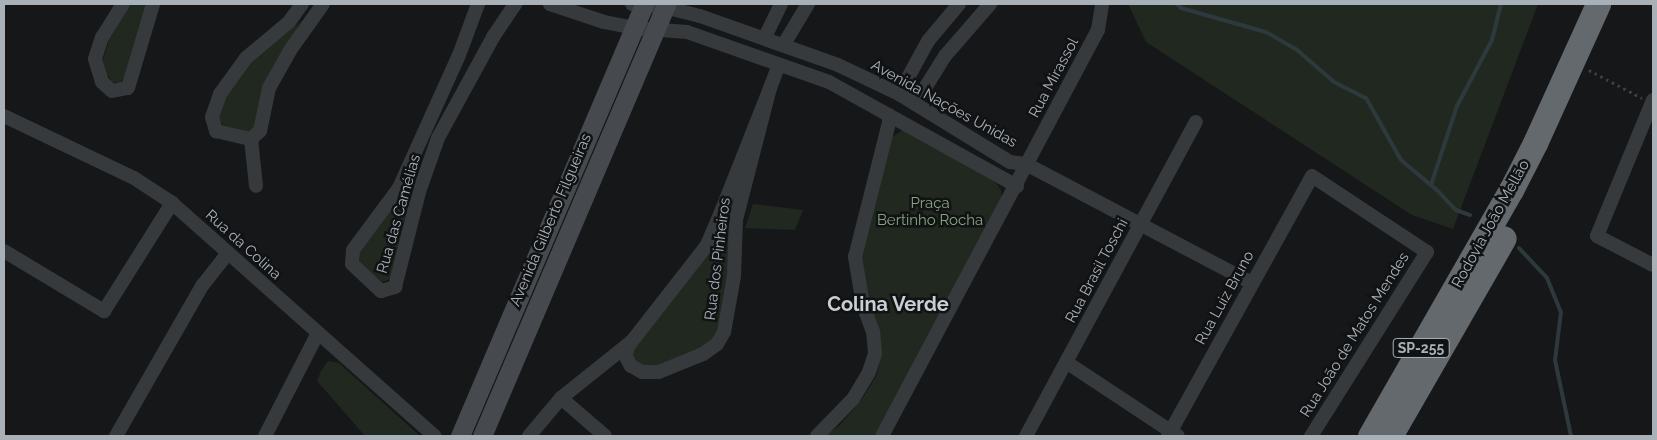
<!DOCTYPE html>
<meta charset="utf-8">
<style>
body{margin:0}
#map{position:relative;width:1657px;height:440px;overflow:hidden;background:#161718;font-family:Raleway,sans-serif}
div>[style]{position:absolute}
.green>*{inset:0;background:#212820}
.stream>*{height:4px;margin:-2px;padding:0 2px;transform-origin:2px;border-radius:2px;background:#2d393c}
.path>*{height:2.5px;margin-top:-1.25px;transform-origin:0;background:repeating-linear-gradient(90deg,#3d4144 0 2.5px,transparent 0 6.5px)}
.street>*{height:14px;margin:-7px;padding:0 7px;transform-origin:7px;border-radius:7px;background:#373a3d}
.secondary>*{height:19px;margin:-9.5px;padding:0 9.5px;transform-origin:9.5px;border-radius:9.5px;background:#46494d}
.highway>*{height:25px;margin:-12.5px;padding:0 12.5px;transform-origin:12.5px;border-radius:12.5px;background:#64696e}
span{translate:-50% -50%;white-space:nowrap;text-align:center;line-height:1.15;-webkit-text-stroke:5px #111213;paint-order:stroke}
.shield-label span{padding:1px 4px;background:#111213;border:1px solid;border-radius:4px;-webkit-text-stroke-width:0}
.shield-label{font-size:14px;color:#a9b1b8;font-weight:700}
.street-label{font-size:15px;color:#a9b1b8}
.park-label{font-size:15px;color:#86a380}
.district-label{font-size:20px;color:#cacfd4;font-weight:700}
.frame{position:absolute;inset:0;border:5px solid #a9b1b8;pointer-events:none}
</style>
<div id="map">
<div class="green">
<div style="clip-path:polygon(131px 4px,148px 4px,126px 78px,119px 83px,112px 82px,106px 73px,103px 60px,109px 40px)"></div>
<div style="clip-path:polygon(1128px 4px,1538px 4px,1453px 229px,1412px 215px,1146px 42px)"></div>
<div style="clip-path:polygon(301px 21px,265px 86px,253px 130px,249px 132px,223px 125px,219px 119px,225px 99px,248px 65px)"></div>
<div style="clip-path:polygon(904px 129px,993px 179px,1001px 190px,1002px 200px,874px 436px,825px 436px,840px 425px,862px 399px,877px 375px,881px 354px,861px 285px,861px 255px,892px 137px)"></div>
<div style="clip-path:polygon(752px 142px,731px 276px,715px 342px,658px 368px,643px 368px,629px 355px,710px 246px)"></div>
<div style="clip-path:polygon(415px 173px,391px 279px,382px 282px,360px 264px,359px 253px)"></div>
<div style="clip-path:polygon(753px 204px,803px 210px,795px 230px,745px 228px)"></div>
<div style="clip-path:polygon(328px 361px,339px 363px,420px 436px,365px 436px,317px 381px,321px 371px)"></div>
</div>
<div class="stream">
<div style="left:1177px;top:4px;width:6px;rotate:45deg"></div>
<div style="left:1181px;top:8px;width:88px;rotate:15.8deg"></div>
<div style="left:1266px;top:32px;width:34px;rotate:30deg"></div>
<div style="left:1296px;top:49px;width:50px;rotate:41deg"></div>
<div style="left:1334px;top:82px;width:36px;rotate:27deg"></div>
<div style="left:1366px;top:98px;width:71px;rotate:60.6deg"></div>
<div style="left:1401px;top:160px;width:48px;rotate:40deg"></div>
<div style="left:1438px;top:191px;width:26px;rotate:47deg"></div>
<div style="left:1456px;top:210px;width:15px;rotate:20deg"></div>
<div style="left:1431px;top:185px;width:83px;rotate:-71.8deg"></div>
<div style="left:1457px;top:106px;width:75px;rotate:-62.1deg"></div>
<div style="left:1492px;top:40px;width:37px;rotate:-76deg"></div>
<div style="left:1519px;top:248px;width:41px;rotate:47deg"></div>
<div style="left:1547px;top:278px;width:37px;rotate:68deg"></div>
<div style="left:1561px;top:312px;width:48px;rotate:97.1deg"></div>
<div style="left:1555px;top:360px;width:78px;rotate:78.1deg"></div>
</div>
<div class="path">
<div style="left:1589px;top:70px;width:60px;rotate:27.8deg"></div>
</div>
<div class="street">
<div style="left:123px;top:4px;width:39px;rotate:122deg"></div>
<div style="left:102px;top:37px;width:23px;rotate:108deg"></div>
<div style="left:95px;top:59px;width:24px;rotate:73deg"></div>
<div style="left:102px;top:82px;width:13px;rotate:42deg"></div>
<div style="left:112px;top:91px;width:16px;rotate:-11deg"></div>
<div style="left:128px;top:88px;width:88px;rotate:-73.4deg"></div>
<div style="left:302px;top:4px;width:22px;rotate:126deg"></div>
<div style="left:289px;top:22px;width:56px;rotate:140.1deg"></div>
<div style="left:246px;top:58px;width:44px;rotate:125.8deg"></div>
<div style="left:220px;top:94px;width:24px;rotate:109deg"></div>
<div style="left:212px;top:117px;width:15px;rotate:74deg"></div>
<div style="left:216px;top:131px;width:36px;rotate:13deg"></div>
<div style="left:251px;top:139px;width:12px;rotate:-42deg"></div>
<div style="left:260px;top:131px;width:44px;rotate:-78.2deg"></div>
<div style="left:269px;top:88px;width:45px;rotate:-60.6deg"></div>
<div style="left:291px;top:49px;width:55px;rotate:-54.6deg"></div>
<div style="left:478px;top:4px;width:54px;rotate:110.4deg"></div>
<div style="left:459px;top:55px;width:146px;rotate:114.3deg"></div>
<div style="left:399px;top:188px;width:77px;rotate:126.6deg"></div>
<div style="left:353px;top:250px;width:14px;rotate:94deg"></div>
<div style="left:352px;top:264px;width:40px;rotate:43deg"></div>
<div style="left:381px;top:291px;width:15px;rotate:-16deg"></div>
<div style="left:395px;top:287px;width:98px;rotate:-75.8deg"></div>
<div style="left:419px;top:192px;width:57px;rotate:-70.6deg"></div>
<div style="left:438px;top:138px;width:115px;rotate:-61.4deg"></div>
<div style="left:493px;top:37px;width:40px;rotate:-56deg"></div>
<div style="left:550px;top:4px;width:57px;rotate:18.4deg"></div>
<div style="left:604px;top:22px;width:31px;rotate:11deg"></div>
<div style="left:634px;top:28px;width:53px;rotate:4.3deg"></div>
<div style="left:687px;top:32px;width:151px;rotate:19.4deg"></div>
<div style="left:829px;top:82px;width:215px;rotate:29deg"></div>
<div style="left:632px;top:4px;width:32px;rotate:5deg"></div>
<div style="left:664px;top:7px;width:37px;rotate:14deg"></div>
<div style="left:700px;top:16px;width:146px;rotate:19.5deg"></div>
<div style="left:838px;top:65px;width:68px;rotate:25.4deg"></div>
<div style="left:899px;top:94px;width:130px;rotate:31.5deg"></div>
<div style="left:1010px;top:162px;width:16px;rotate:7deg"></div>
<div style="left:1026px;top:164px;width:255px;rotate:27.8deg"></div>
<div style="left:765px;top:37px;width:37px;rotate:-64deg"></div>
<div style="left:784px;top:44px;width:47px;rotate:-59deg"></div>
<div style="left:770px;top:88px;width:135px;rotate:104.5deg"></div>
<div style="left:736px;top:219px;width:57px;rotate:92deg"></div>
<div style="left:734px;top:276px;width:57px;rotate:100.1deg"></div>
<div style="left:724px;top:332px;width:14px;rotate:120deg"></div>
<div style="left:717px;top:344px;width:17px;rotate:144deg"></div>
<div style="left:703px;top:354px;width:48px;rotate:157.8deg"></div>
<div style="left:659px;top:372px;width:17px;rotate:180deg"></div>
<div style="left:642px;top:372px;width:13px;rotate:-151deg"></div>
<div style="left:631px;top:366px;width:13px;rotate:-119deg"></div>
<div style="left:625px;top:355px;width:11px;rotate:-68deg"></div>
<div style="left:629px;top:345px;width:127px;rotate:-52deg"></div>
<div style="left:707px;top:245px;width:36px;rotate:-67deg"></div>
<div style="left:721px;top:212px;width:133px;rotate:-68.4deg"></div>
<div style="left:770px;top:88px;width:25px;rotate:-69deg"></div>
<div style="left:899px;top:94px;width:60px;rotate:-61.3deg"></div>
<div style="left:928px;top:41px;width:48px;rotate:-50deg"></div>
<div style="left:1653px;top:100px;width:147px;rotate:112.4deg"></div>
<div style="left:1597px;top:236px;width:63px;rotate:27.4deg"></div>
<div style="left:915px;top:104px;width:57px;rotate:-58deg"></div>
<div style="left:945px;top:56px;width:69px;rotate:-49.1deg"></div>
<div style="left:4px;top:116px;width:144px;rotate:25.5deg"></div>
<div style="left:134px;top:178px;width:45px;rotate:33.3deg"></div>
<div style="left:172px;top:203px;width:351px;rotate:41.6deg"></div>
<div style="left:251px;top:139px;width:47px;rotate:83.9deg"></div>
<div style="left:4px;top:251px;width:117px;rotate:31deg"></div>
<div style="left:104px;top:311px;width:128px;rotate:-57.8deg"></div>
<div style="left:1066px;top:362px;width:134px;rotate:33.5deg"></div>
<div style="left:561px;top:398px;width:58px;rotate:40.8deg"></div>
<div style="left:116px;top:436px;width:173px;rotate:-60.2deg"></div>
<div style="left:202px;top:286px;width:42px;rotate:-51.8deg"></div>
<div style="left:265px;top:436px;width:116px;rotate:-62.8deg"></div>
<div style="left:529px;top:436px;width:50px;rotate:-49.9deg"></div>
<div style="left:561px;top:398px;width:90px;rotate:-38.7deg"></div>
<div style="left:817px;top:436px;width:52px;rotate:-45.8deg"></div>
<div style="left:853px;top:399px;width:31px;rotate:-59deg"></div>
<div style="left:869px;top:372px;width:20px;rotate:-72deg"></div>
<div style="left:875px;top:353px;width:21px;rotate:-95deg"></div>
<div style="left:873px;top:332px;width:30px;rotate:-110deg"></div>
<div style="left:863px;top:304px;width:48px;rotate:-99.7deg"></div>
<div style="left:855px;top:257px;width:138px;rotate:-75.8deg"></div>
<div style="left:889px;top:123px;width:8px;rotate:-90deg"></div>
<div style="left:882px;top:436px;width:460px;rotate:-62deg"></div>
<div style="left:1098px;top:30px;width:26px;rotate:-81deg"></div>
<div style="left:1026px;top:436px;width:357px;rotate:-61.6deg"></div>
<div style="left:1168px;top:436px;width:297px;rotate:-61deg"></div>
<div style="left:1312px;top:176px;width:138px;rotate:33.5deg"></div>
<div style="left:1427px;top:252px;width:218px;rotate:122.2deg"></div>
</div>
<div class="secondary">
<div style="left:460px;top:436px;width:470px;rotate:-66.9deg"></div>
<div style="left:482px;top:436px;width:470px;rotate:-66.9deg"></div>
</div>
<div class="highway">
<div style="left:1370px;top:436px;width:284px;rotate:-60.2deg"></div>
<div style="left:1511px;top:190px;width:53px;rotate:-62.9deg"></div>
<div style="left:1535px;top:143px;width:153px;rotate:-65.6deg"></div>
<div style="left:1390px;top:436px;width:228px;rotate:-60.1deg"></div>
</div>
<div class="shield-label">
<span style="left:1421px;top:348px">SP-255</span>
</div>
<div class="street-label">
<span style="left:1054px;top:78px;rotate:-62deg">Rua Mirassol</span>
<span style="left:944px;top:104px;rotate:29deg">Avenida Nações Unidas</span>
<span style="left:399px;top:214px;rotate:-74deg">Rua das Camélias</span>
<span style="left:551px;top:220px;rotate:-67deg">Avenida Gilberto Filgueiras</span>
<span style="left:1491px;top:224px;rotate:-61deg">Rodovia João Mellão</span>
<span style="left:243px;top:245px;rotate:42deg">Rua da Colina</span>
<span style="left:718px;top:259px;rotate:-83deg">Rua dos Pinheiros</span>
<span style="left:1097px;top:271px;rotate:-62deg">Rua Brasil Toschi</span>
<span style="left:1225px;top:298px;rotate:-61deg">Rua Luiz Bruno</span>
<span style="left:1355px;top:335px;rotate:-58deg">Rua João de Matos Mendes</span>
</div>
<div class="park-label">
<span style="left:930px;top:212px">Praça<br>Bertinho Rocha</span>
</div>
<div class="district-label">
<span style="left:888px;top:304px">Colina Verde</span>
</div>
<div class="frame"></div>
</div>
